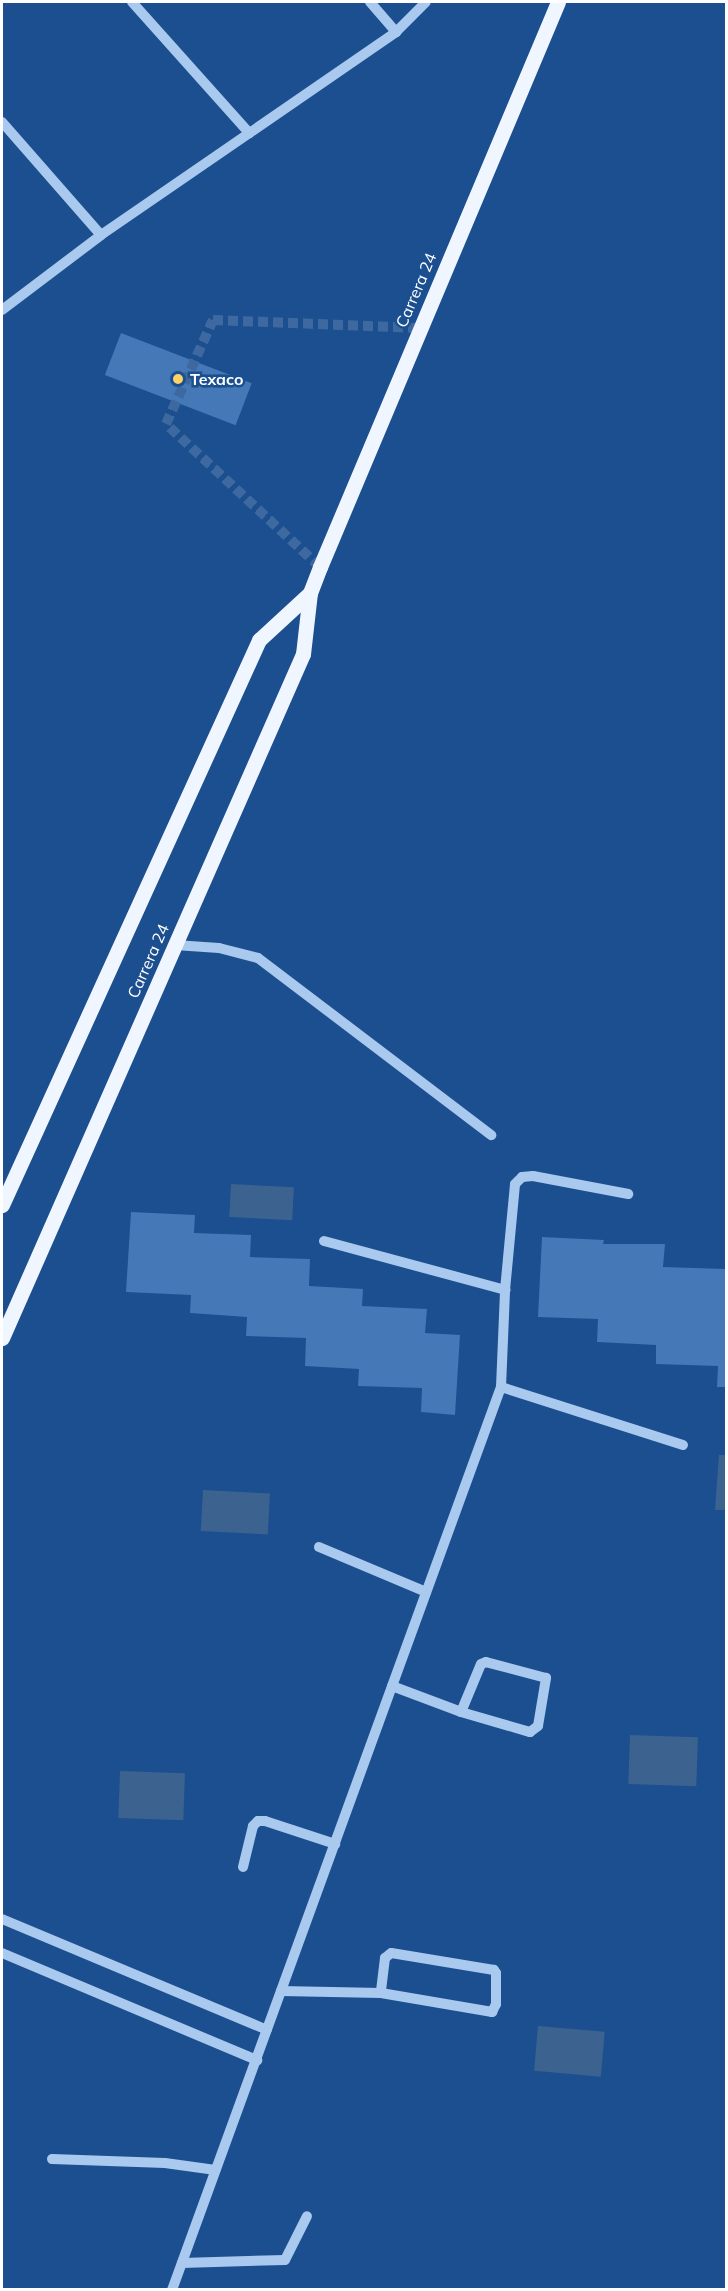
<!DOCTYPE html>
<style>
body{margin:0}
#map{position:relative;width:728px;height:2291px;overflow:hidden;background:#1b4f8f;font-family:Mulish,sans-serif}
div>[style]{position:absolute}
.water>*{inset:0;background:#3c6290;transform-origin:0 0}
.building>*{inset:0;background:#4478b7;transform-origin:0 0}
.minor-tunnel>*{height:10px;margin-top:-5px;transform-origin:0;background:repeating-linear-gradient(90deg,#3d69a0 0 10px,transparent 0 15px)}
.minor>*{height:10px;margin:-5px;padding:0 5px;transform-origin:5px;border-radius:5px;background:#a9c9ee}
.major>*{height:15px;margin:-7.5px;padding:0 7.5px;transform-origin:7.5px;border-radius:7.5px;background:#f0f6ff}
.dots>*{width:16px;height:16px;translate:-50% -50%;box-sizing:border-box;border:3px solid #1b4f8f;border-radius:50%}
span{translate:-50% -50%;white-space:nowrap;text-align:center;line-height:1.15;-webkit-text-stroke:5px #1b4f8f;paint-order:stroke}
.street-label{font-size:16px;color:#fff}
.poi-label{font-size:16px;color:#fff;font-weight:700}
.left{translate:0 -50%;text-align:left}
.frame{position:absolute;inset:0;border:3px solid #fff;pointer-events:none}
</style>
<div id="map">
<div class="water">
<div style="left:231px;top:1184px;width:63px;height:33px;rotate:3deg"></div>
<div style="clip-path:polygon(719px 1455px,726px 1455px,726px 1510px,715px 1510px)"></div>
<div style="left:203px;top:1490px;width:67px;height:41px;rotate:3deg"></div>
<div style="left:630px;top:1735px;width:68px;height:49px;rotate:2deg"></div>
<div style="left:120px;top:1771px;width:65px;height:47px;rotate:2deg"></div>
<div style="left:538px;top:2026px;width:67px;height:45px;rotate:5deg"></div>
</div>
<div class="building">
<div style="left:121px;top:333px;width:140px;height:45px;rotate:21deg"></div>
<div style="clip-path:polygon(131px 1212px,195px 1215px,194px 1233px,251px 1235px,250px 1257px,310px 1259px,309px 1286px,363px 1289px,362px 1306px,427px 1309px,425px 1333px,460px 1335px,455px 1415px,421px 1412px,422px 1388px,358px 1386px,359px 1369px,305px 1366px,306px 1338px,246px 1336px,247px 1317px,190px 1313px,191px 1295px,126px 1292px)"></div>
<div style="clip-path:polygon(542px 1237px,604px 1240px,603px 1244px,665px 1244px,663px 1267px,725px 1269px,726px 1387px,717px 1387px,718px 1366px,656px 1364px,656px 1345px,597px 1342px,598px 1319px,538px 1317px)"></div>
</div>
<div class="minor-tunnel">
<div style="left:320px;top:567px;width:210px;rotate:-137.1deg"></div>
<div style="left:166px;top:424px;width:114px;rotate:-65.7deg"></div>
<div style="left:213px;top:320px;width:206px;rotate:2.2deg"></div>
</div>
<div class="minor">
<div style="left:132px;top:2px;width:176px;rotate:48.2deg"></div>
<div style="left:370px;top:2px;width:40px;rotate:49deg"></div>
<div style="left:2px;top:122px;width:150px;rotate:48.8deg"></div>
<div style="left:2px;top:310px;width:124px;rotate:-37.1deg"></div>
<div style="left:101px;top:235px;width:358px;rotate:-34.5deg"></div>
<div style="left:396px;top:32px;width:42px;rotate:-45deg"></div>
<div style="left:175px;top:945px;width:44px;rotate:3.9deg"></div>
<div style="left:219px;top:948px;width:40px;rotate:14.4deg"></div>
<div style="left:258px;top:958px;width:293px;rotate:37.2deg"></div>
<div style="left:324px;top:1241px;width:188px;rotate:15.1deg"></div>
<div style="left:501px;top:1387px;width:191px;rotate:17.7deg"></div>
<div style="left:319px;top:1547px;width:116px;rotate:22.8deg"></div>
<div style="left:392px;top:1686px;width:74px;rotate:20.6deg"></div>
<div style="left:461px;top:1712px;width:72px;rotate:16.2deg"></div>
<div style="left:530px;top:1732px;width:10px;rotate:-37deg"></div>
<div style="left:538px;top:1726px;width:49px;rotate:-80.5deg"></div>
<div style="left:546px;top:1678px;width:62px;rotate:-165.1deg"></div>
<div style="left:486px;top:1662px;width:5px;rotate:158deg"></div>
<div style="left:481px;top:1664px;width:52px;rotate:112.6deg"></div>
<div style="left:243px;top:1867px;width:42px;rotate:-76.3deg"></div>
<div style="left:253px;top:1826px;width:7px;rotate:-45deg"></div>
<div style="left:258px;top:1821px;width:7px"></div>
<div style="left:265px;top:1821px;width:74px;rotate:18.2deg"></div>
<div style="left:2px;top:1919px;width:287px;rotate:22.7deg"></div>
<div style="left:2px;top:1953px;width:277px;rotate:22.8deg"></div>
<div style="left:281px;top:1991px;width:100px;rotate:1.1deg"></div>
<div style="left:381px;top:1993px;width:113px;rotate:9.7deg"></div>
<div style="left:492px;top:2012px;width:9px;rotate:-63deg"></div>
<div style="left:496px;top:2004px;width:31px;rotate:-90deg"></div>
<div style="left:496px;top:1973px;width:4px;rotate:-124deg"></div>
<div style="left:494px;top:1970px;width:104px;rotate:-170.6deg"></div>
<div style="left:391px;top:1953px;width:8px;rotate:140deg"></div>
<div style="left:385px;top:1958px;width:35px;rotate:97deg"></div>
<div style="left:52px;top:2159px;width:113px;rotate:2deg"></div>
<div style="left:165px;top:2163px;width:51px;rotate:7.8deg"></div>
<div style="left:182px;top:2263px;width:103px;rotate:-1.7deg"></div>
<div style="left:285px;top:2260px;width:49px;rotate:-63.4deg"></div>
<div style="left:172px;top:2290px;width:961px;rotate:-69.98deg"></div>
<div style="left:501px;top:1387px;width:97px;rotate:-87.6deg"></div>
<div style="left:505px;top:1290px;width:106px;rotate:-84.6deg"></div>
<div style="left:515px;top:1184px;width:10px;rotate:-45deg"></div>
<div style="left:522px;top:1177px;width:11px;rotate:-5deg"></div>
<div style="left:533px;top:1176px;width:97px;rotate:10.7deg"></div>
</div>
<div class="major">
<div style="left:2px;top:1205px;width:621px;rotate:-65.54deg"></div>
<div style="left:259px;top:640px;width:69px;rotate:-42.7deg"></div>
<div style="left:2px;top:1338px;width:747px;rotate:-66.25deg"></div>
<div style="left:303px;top:654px;width:61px;rotate:-83.5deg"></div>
<div style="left:310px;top:593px;width:28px;rotate:-69deg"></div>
<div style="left:320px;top:567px;width:613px;rotate:-67.16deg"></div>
</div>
<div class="dots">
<div style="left:178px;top:379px;background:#ffd166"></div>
</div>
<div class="street-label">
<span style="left:416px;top:290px;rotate:-67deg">Carrera 24</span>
<span style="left:148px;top:961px;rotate:-66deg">Carrera 24</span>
</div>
<div class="poi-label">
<span class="left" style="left:190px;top:379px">Texaco</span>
</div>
<div class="frame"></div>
</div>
